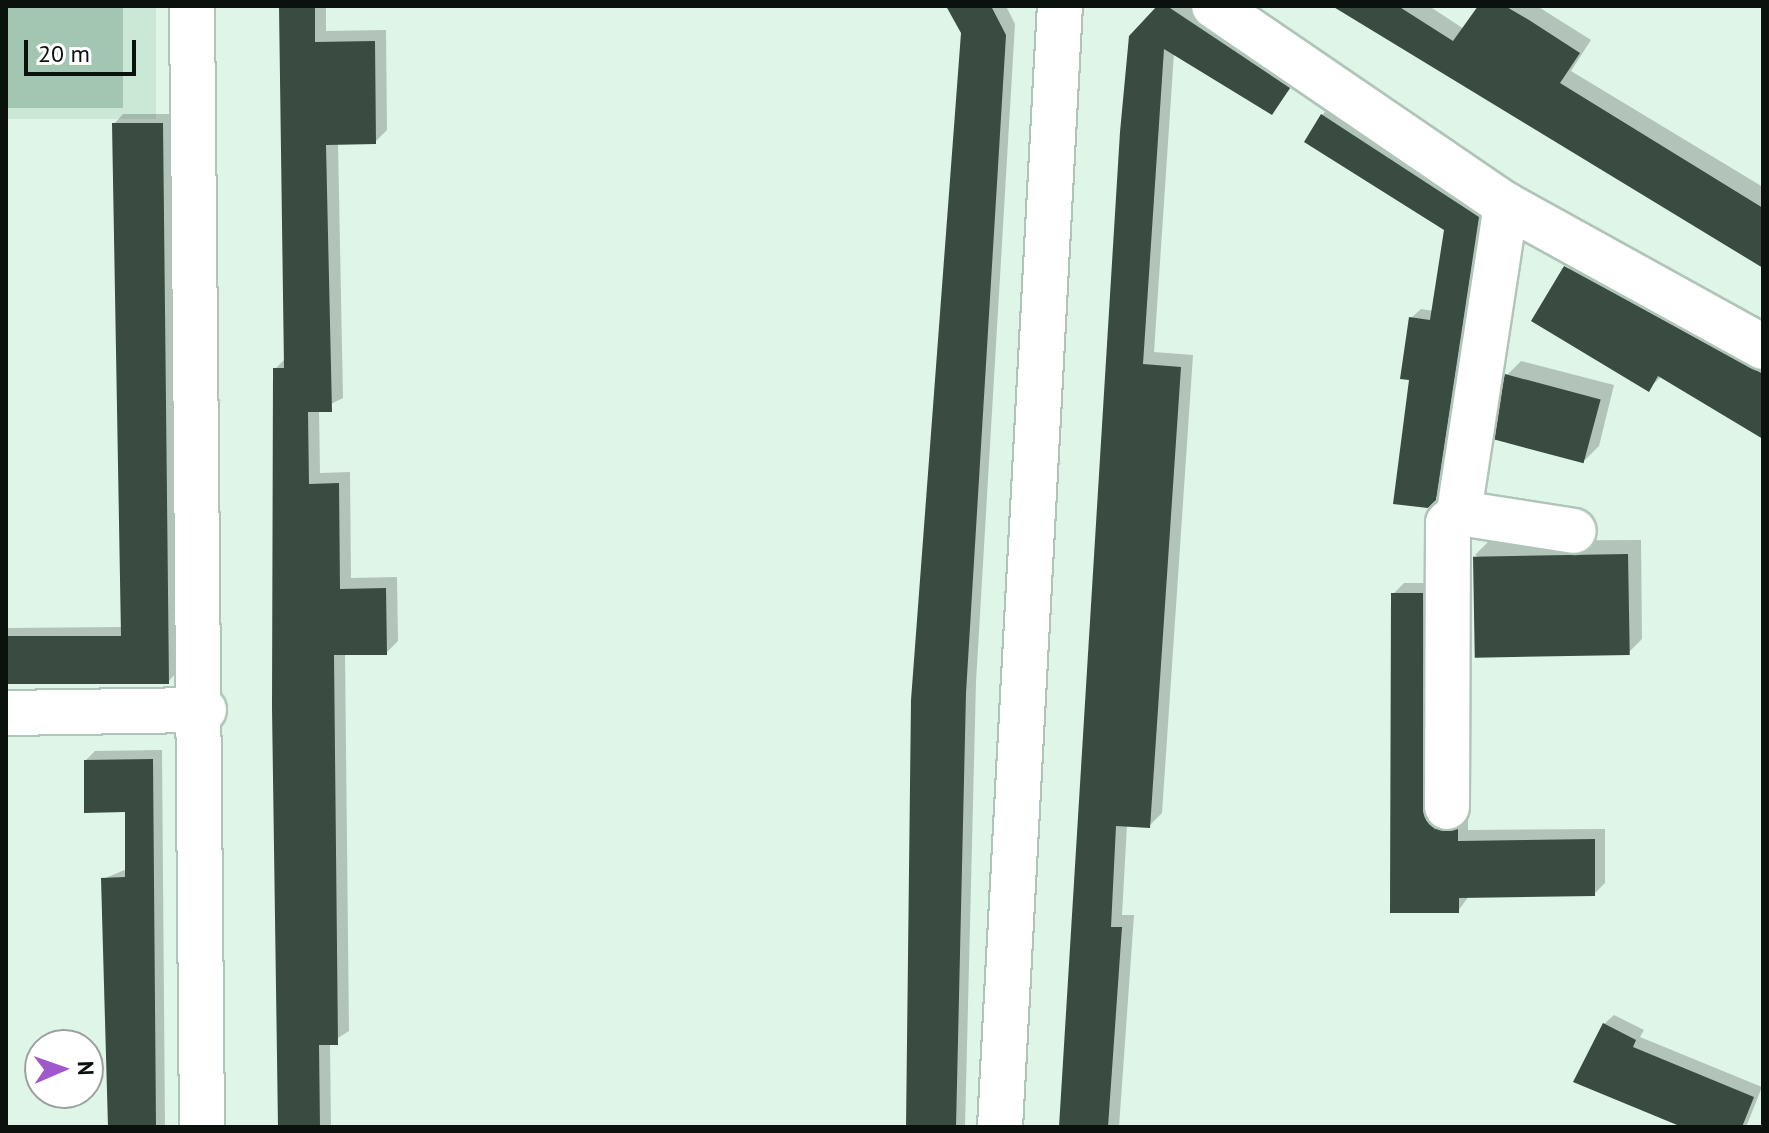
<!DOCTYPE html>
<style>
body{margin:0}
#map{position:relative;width:1769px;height:1133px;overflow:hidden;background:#dff5e8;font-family:"PT Sans",sans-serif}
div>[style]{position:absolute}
.built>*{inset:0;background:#cbe8d7;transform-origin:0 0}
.green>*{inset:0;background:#a2c6b2;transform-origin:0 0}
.shadow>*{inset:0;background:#0003}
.building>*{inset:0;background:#3a4b41;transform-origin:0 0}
.roads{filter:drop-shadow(2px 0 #b0c5b9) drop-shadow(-2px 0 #b0c5b9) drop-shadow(0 2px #b0c5b9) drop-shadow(0 -2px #b0c5b9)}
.street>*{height:44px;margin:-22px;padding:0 22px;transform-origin:22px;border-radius:22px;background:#fff}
span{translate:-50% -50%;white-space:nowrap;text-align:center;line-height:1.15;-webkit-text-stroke:8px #fff;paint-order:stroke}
.frame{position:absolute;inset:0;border:8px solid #0b120e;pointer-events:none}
.north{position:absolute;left:24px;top:1029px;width:80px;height:80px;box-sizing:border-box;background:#fff;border:2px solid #9da09f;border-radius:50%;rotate:88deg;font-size:22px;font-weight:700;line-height:32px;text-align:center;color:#0b120e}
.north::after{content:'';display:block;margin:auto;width:28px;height:36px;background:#a059cd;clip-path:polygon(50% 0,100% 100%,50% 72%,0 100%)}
.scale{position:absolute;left:24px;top:40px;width:112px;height:36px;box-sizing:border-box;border:4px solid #0b120e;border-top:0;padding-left:10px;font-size:24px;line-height:28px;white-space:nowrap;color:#0b120e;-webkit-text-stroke:6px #fff;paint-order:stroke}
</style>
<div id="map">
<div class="built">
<div style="left:6px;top:6px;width:150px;height:113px"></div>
</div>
<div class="green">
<div style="left:6px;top:6px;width:117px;height:102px"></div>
</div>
<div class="shadow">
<div style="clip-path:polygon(281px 6px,326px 6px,326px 31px,386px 30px,387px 130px,375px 142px,338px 143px,343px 398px,319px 410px,320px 473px,350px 472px,351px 578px,397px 577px,398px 641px,386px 653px,345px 653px,349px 1031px,330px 1043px,331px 1127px,280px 1127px,275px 369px,286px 358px)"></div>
<div style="clip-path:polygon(949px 6px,1006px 6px,1015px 24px,976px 682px,965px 1127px,907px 1127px,963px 33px)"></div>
<div style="clip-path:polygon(1159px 6px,1193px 6px,1301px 75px,1272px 112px,1174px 53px,1154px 352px,1193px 355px,1162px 813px,1149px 826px,1127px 825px,1122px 915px,1134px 915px,1119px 1127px,1061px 1127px)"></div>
<div style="clip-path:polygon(1361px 6px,1429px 6px,1464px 29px,1480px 6px,1537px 6px,1591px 40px,1571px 71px,1763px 187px,1763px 267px)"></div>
<div style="clip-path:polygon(1331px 106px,1487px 207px,1444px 489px,1428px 506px,1411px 318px,1421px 309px,1434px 311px,1446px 229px,1322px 115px)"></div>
<div style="clip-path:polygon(123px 114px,172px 114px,177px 672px,168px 682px,6px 682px,6px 628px,122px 627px,114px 124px)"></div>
<div style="clip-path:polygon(1578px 255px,1763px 359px,1763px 437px,1662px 376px,1648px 389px,1534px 320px)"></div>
<div style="clip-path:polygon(1521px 361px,1614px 385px,1599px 446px,1585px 460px,1507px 375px)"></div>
<div style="clip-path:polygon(1641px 540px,1642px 639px,1628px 653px,1475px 555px,1489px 541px)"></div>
<div style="clip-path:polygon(1404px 583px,1433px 583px,1446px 819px,1468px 819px,1468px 830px,1605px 829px,1605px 883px,1594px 894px,1469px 896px,1458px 911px,1392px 911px,1393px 594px)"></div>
<div style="clip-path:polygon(162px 750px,165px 1127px,109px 1127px,103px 879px,127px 869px,127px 810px,86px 760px,95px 751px)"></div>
<div style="clip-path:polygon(1614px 1015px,1644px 1030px,1640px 1037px,1762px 1087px,1746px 1127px,1688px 1127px,1604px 1024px)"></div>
</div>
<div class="building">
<div style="clip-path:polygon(279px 6px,315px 6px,315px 42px,375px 41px,376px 144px,326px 145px,332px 412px,308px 412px,309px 484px,339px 483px,340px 589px,386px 588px,387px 655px,334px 655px,338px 1045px,319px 1045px,320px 1127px,278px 1127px,272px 708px,273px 368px,284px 368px)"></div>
<div style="clip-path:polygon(946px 6px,991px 6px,1006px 35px,966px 693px,956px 1127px,906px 1127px,911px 700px,961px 33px)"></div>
<div style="clip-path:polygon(1157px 6px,1167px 6px,1290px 88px,1272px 115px,1164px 49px,1143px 364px,1181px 367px,1150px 828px,1116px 826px,1111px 927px,1122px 927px,1108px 1127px,1059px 1127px,1120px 132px,1129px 36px)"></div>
<div style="clip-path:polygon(1332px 6px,1398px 6px,1453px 41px,1478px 6px,1505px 6px,1529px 20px,1580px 53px,1560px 83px,1763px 208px,1763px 268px)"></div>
<div style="clip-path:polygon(1321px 114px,1479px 217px,1436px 500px,1428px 508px,1393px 504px,1409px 380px,1400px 379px,1409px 317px,1430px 320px,1444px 230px,1304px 142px)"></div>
<div style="clip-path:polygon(112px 123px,163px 123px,169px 684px,6px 684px,6px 636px,121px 636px)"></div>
<div style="clip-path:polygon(1564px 266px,1763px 374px,1763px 439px,1658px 376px,1649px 392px,1531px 321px)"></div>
<div style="left:1505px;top:374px;width:99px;height:66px;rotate:15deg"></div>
<div style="left:1628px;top:554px;width:101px;height:155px;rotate:89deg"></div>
<div style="clip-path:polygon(1391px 593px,1423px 593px,1426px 820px,1435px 829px,1458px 829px,1458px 841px,1595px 839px,1595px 896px,1459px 898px,1459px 913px,1390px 913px)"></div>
<div style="clip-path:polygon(153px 759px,156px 1127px,108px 1127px,101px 878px,125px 877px,125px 812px,84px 813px,84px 760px)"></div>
<div style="clip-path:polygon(1603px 1023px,1636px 1040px,1633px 1047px,1754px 1097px,1742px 1127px,1682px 1127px,1573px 1082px)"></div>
</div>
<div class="roads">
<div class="street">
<div style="left:192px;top:6px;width:1121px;rotate:89.49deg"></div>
<div style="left:1214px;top:6px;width:353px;rotate:34.3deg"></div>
<div style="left:1506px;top:205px;width:294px;rotate:28.9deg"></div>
<div style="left:1506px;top:205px;width:312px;rotate:98.7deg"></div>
<div style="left:1459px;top:513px;width:116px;rotate:8.9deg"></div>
<div style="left:6px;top:713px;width:198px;rotate:-0.9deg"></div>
<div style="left:1447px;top:807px;width:284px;rotate:-89.8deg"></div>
<div style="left:1448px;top:523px;width:15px;rotate:-42deg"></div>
<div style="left:1000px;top:1127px;width:1123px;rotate:-86.94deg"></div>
</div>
</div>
<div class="frame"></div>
<div class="north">N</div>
<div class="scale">20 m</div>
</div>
